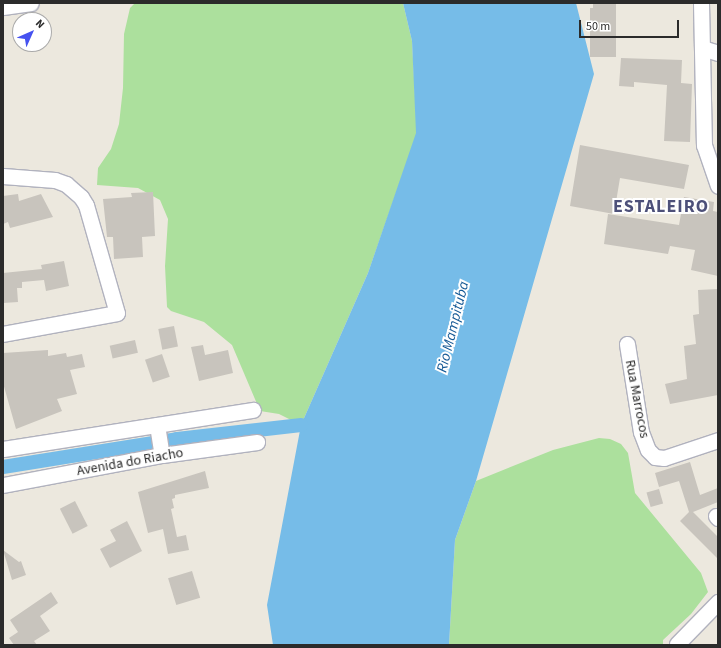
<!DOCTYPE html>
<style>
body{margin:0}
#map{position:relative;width:721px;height:648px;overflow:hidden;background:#ece8de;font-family:"Source Sans 3",sans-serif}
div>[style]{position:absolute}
.green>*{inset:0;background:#ace09d}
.water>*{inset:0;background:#76bce8}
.canal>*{height:14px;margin:-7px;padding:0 7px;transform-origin:7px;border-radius:7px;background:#76bce8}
.building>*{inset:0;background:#c8c4bd;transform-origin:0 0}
.roads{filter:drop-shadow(1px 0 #b1b2be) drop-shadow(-1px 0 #b1b2be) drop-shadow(0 1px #b1b2be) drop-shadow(0 -1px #b1b2be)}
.street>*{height:15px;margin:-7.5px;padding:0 7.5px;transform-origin:7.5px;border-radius:7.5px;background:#fff}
span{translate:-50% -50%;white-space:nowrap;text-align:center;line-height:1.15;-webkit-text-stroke:4px #fff;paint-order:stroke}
.street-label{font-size:14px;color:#2b2b2b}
.water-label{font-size:15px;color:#155995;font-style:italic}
.district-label{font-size:18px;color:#4d5079;font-weight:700;letter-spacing:1px}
.frame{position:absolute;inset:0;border:4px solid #2b2b2b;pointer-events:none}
.north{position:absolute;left:12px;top:12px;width:40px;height:40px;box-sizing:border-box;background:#fff;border:1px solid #aaa;border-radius:50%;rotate:45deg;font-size:11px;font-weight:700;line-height:16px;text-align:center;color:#2b2b2b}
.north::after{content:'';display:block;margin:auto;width:14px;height:18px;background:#4652f0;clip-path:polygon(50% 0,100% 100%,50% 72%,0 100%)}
.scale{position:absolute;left:579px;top:20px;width:100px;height:18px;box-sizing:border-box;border:2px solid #2b2b2b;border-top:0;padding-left:5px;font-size:12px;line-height:14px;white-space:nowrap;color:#2b2b2b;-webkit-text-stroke:3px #fff;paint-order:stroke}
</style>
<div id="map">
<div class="green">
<div style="clip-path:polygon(135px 3px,403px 3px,412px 41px,417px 133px,368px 273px,301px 425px,279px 414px,260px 411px,232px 345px,204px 322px,171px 311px,167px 307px,165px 266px,168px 219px,160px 200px,138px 188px,97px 185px,98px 168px,111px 149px,119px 124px,123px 88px,124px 34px,130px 8px)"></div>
<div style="clip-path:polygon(599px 438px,610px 439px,621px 444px,628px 453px,635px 493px,701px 573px,708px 592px,691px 614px,663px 640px,663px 645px,449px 645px,455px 540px,476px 481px,553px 450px)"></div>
</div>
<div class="water">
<div style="clip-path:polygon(403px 3px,576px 3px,594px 74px,476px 481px,455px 540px,449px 645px,273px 645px,267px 605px,301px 425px,368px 273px,416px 133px,412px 41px)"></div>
</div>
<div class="canal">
<div style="left:3px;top:467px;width:176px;rotate:-9.1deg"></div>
<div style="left:177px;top:439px;width:125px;rotate:-6.4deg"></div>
</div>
<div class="building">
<div style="clip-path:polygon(593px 3px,616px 3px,616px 57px,590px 57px,590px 8px,593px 8px)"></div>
<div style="clip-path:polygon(621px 58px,682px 60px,681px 83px,692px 84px,690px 142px,664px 141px,667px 85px,634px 82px,634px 87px,619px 86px)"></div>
<div style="clip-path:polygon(580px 145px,689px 165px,684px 189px,620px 178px,614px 214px,570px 206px)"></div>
<div style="clip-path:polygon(153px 192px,155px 236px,142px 237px,143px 257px,114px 259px,113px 237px,107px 237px,103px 199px,132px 197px,131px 193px)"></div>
<div style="clip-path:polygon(18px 194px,19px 201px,41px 194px,53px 217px,10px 228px,8px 222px,3px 224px,3px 196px)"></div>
<div style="clip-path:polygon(684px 197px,714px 202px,713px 211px,718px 212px,718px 276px,691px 270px,695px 250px,670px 246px,668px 254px,604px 244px,608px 214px,679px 225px)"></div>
<div style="clip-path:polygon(64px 261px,69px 286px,46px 291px,44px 280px,22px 282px,22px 288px,17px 288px,18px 302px,3px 303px,3px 273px,42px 269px,41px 265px)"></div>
<div style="clip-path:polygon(718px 289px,718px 395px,670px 404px,665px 384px,687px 379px,684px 346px,696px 344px,693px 315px,699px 314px,698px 290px)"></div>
<div style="left:174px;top:326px;width:21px;height:16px;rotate:79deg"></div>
<div style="left:135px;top:340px;width:13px;height:26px;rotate:77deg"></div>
<div style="clip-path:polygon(203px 345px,205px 355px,228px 350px,233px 373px,199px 381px,191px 347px)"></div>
<div style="clip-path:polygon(48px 350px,48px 356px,66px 353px,67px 357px,82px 354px,85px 367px,70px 370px,77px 394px,57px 399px,62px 411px,16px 429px,3px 383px,3px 353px)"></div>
<div style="left:162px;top:354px;width:24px;height:18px;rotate:71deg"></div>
<div style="clip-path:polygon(690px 462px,700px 495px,718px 488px,718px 502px,693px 512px,718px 537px,718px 559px,680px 521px,689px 512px,679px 481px,659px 487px,655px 473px)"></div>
<div style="clip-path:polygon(205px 471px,209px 488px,175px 495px,175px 498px,172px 499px,174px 508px,171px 509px,177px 537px,186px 535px,189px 550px,168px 554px,163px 529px,148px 533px,138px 492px)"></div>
<div style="left:659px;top:489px;width:15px;height:13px;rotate:74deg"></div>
<div style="left:75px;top:501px;width:28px;height:17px;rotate:63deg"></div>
<div style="clip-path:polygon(127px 521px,142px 551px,110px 568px,100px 549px,116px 541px,110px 530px)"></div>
<div style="clip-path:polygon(3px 550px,19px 562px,21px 561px,26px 575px,12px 580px)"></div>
<div style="left:192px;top:571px;width:28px;height:25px;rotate:73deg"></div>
<div style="clip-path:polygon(51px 592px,58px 603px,40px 616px,50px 631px,34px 641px,37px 645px,14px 645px,9px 638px,18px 632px,10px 620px)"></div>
</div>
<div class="roads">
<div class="street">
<div style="left:701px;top:3px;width:142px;rotate:88.8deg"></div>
<div style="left:704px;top:145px;width:43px;rotate:71.1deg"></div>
<div style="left:3px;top:7px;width:28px;rotate:-8deg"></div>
<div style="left:702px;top:48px;width:17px;rotate:17deg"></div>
<div style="left:3px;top:176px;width:52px;rotate:4.4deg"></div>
<div style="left:55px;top:180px;width:12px;rotate:20deg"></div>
<div style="left:66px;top:184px;width:20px;rotate:41deg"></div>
<div style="left:81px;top:197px;width:9px;rotate:58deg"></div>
<div style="left:86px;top:205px;width:112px;rotate:74deg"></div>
<div style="left:117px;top:313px;width:116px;rotate:169.6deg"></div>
<div style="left:627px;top:344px;width:89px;rotate:81deg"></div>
<div style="left:641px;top:432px;width:19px;rotate:69deg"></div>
<div style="left:648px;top:450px;width:10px;rotate:45deg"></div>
<div style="left:655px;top:457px;width:9px;rotate:6deg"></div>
<div style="left:664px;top:458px;width:57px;rotate:-18.4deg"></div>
<div style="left:157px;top:425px;width:30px;rotate:81deg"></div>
<div style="left:3px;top:449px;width:253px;rotate:-8.9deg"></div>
<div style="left:3px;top:485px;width:162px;rotate:-10.7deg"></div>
<div style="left:162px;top:455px;width:96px;rotate:-7.8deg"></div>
<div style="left:716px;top:516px;width:3px;rotate:45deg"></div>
<div style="left:677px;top:644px;width:59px;rotate:-45.7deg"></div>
</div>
</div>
<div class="street-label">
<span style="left:637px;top:399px;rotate:79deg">Rua Marrocos</span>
<span style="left:130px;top:462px;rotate:-10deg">Avenida do Riacho</span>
</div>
<div class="water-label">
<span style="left:453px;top:327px;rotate:-76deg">Rio Mampituba</span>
</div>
<div class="district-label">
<span style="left:661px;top:207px">ESTALEIRO</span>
</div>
<div class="frame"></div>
<div class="north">N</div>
<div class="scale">50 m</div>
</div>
